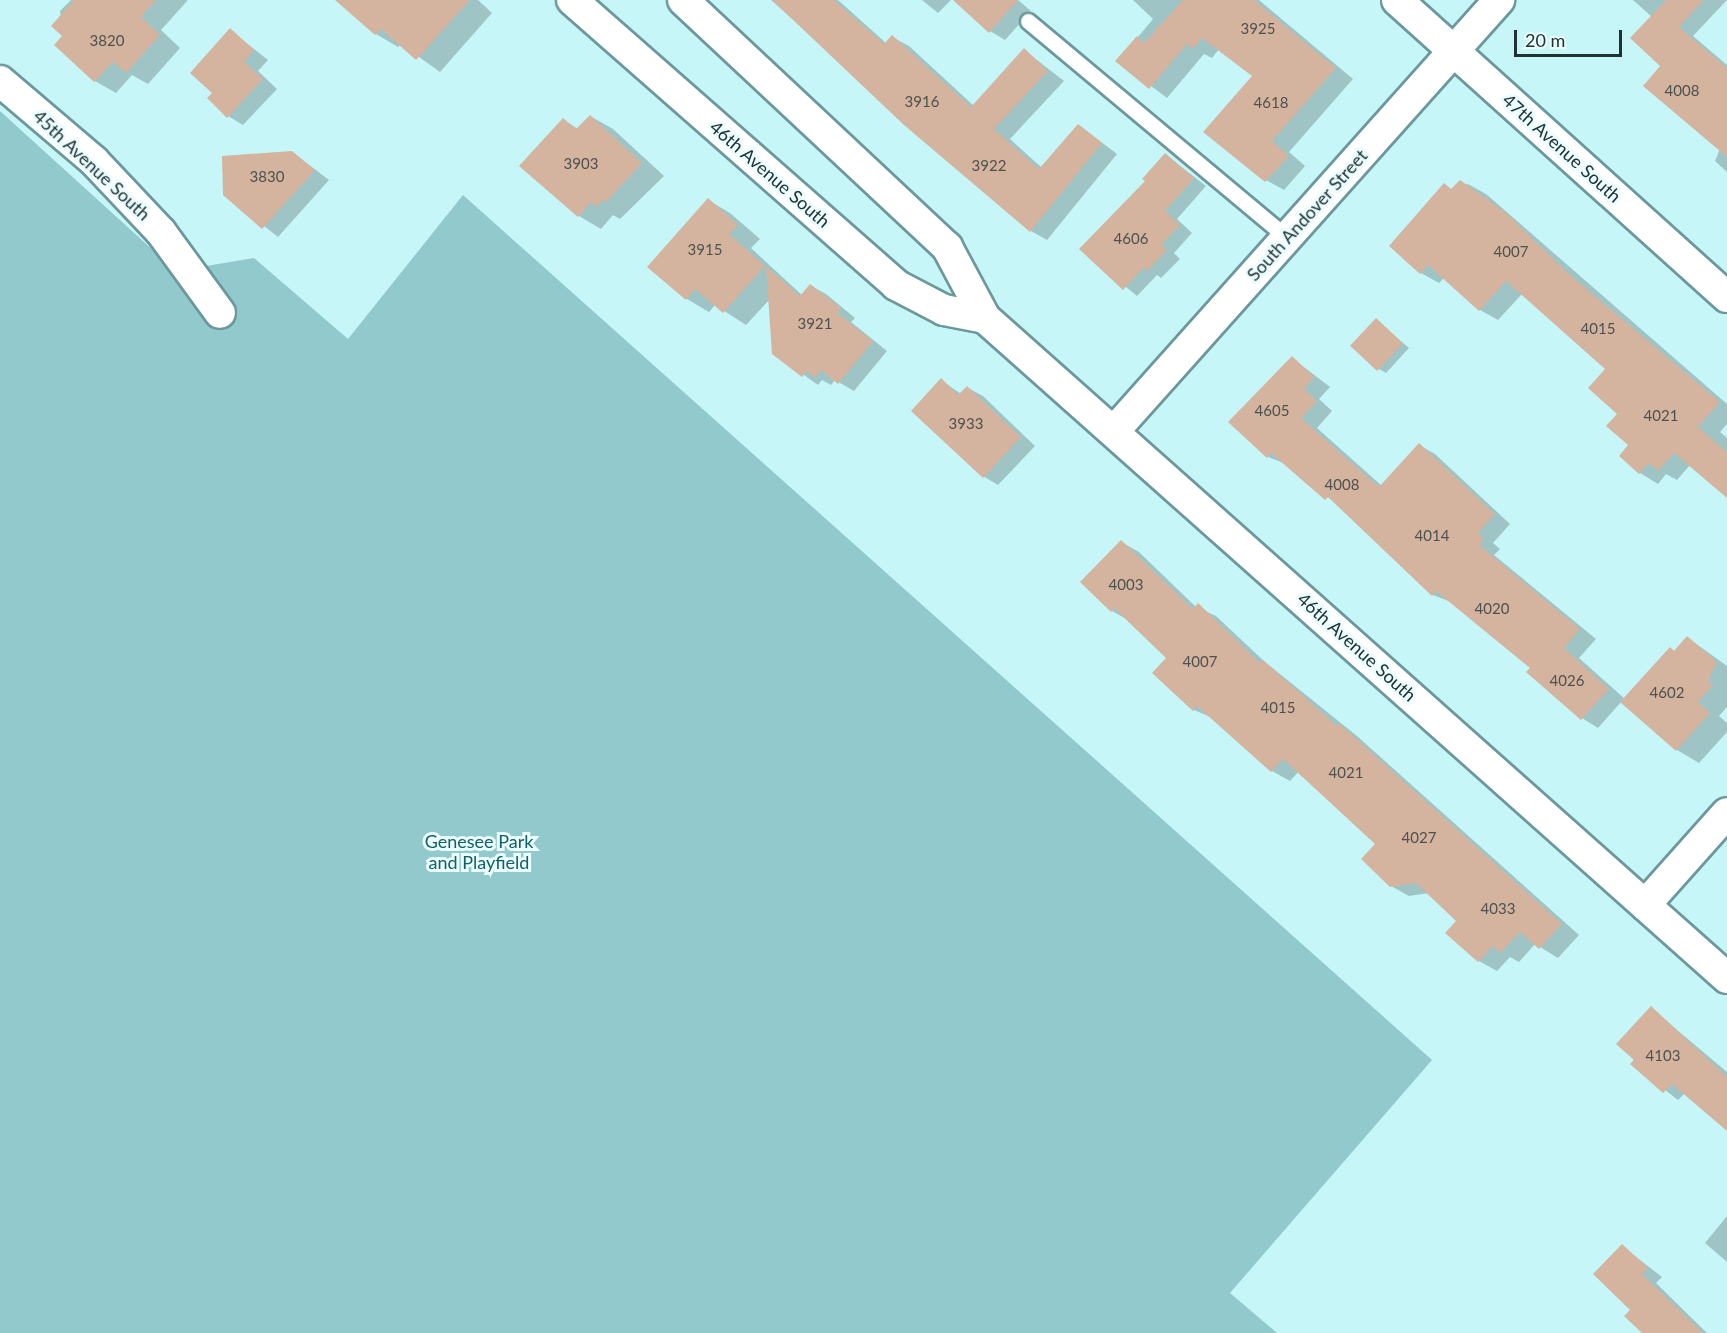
<!DOCTYPE html>
<style>
body{margin:0}
#map{position:relative;width:1727px;height:1333px;overflow:hidden;background:#c7f6f8;font-family:Lato,sans-serif}
div>[style]{position:absolute}
.green>*{inset:0;background:#92c9cd}
.shadow>*{inset:0;background:#0003}
.building>*{inset:0;background:#d4b39f;transform-origin:0 0}
.roads{filter:drop-shadow(2px 0 #6c989b) drop-shadow(-2px 0 #6c989b) drop-shadow(0 2px #6c989b) drop-shadow(0 -2px #6c989b)}
.lane>*{height:15px;margin:-7.5px;padding:0 7.5px;transform-origin:7.5px;border-radius:7.5px;background:#fff}
.street>*{height:30px;margin:-15px;padding:0 15px;transform-origin:15px;border-radius:15px;background:#fff}
span{translate:-50% -50%;white-space:nowrap;text-align:center;line-height:1.15;-webkit-text-stroke:6px #ebfdfe;paint-order:stroke}
.number-label{font-size:15px;color:#4d524e}
.number-label span{-webkit-text-stroke-width:0}
.street-label{font-size:18px;color:#203233}
.park-label{font-size:18px;color:#0f6166}
.scale{position:absolute;left:1514px;top:30px;width:108px;height:27px;box-sizing:border-box;border:3px solid #203233;border-top:0;padding-left:8px;font-size:18px;line-height:21px;white-space:nowrap;color:#203233;-webkit-text-stroke:4px #ebfdfe;paint-order:stroke}
</style>
<div id="map">
<div class="green">
<div style="clip-path:polygon(0 111px,176px 271px,254px 258px,348px 339px,463px 195px,1432px 1060px,1230px 1293px,1277px 1333px,0 1333px)"></div>
</div>
<div class="shadow">
<div style="clip-path:polygon(71px 0,188px 0,161px 30px,180px 48px,148px 84px,132px 75px,116px 93px,95px 81px,56px 45px,64px 36px,60px 11px)"></div>
<div style="clip-path:polygon(349px 0,478px 0,492px 13px,440px 72px,401px 44px,398px 47px,376px 34px,347px 8px)"></div>
<div style="clip-path:polygon(771px 0,838px 0,886px 43px,892px 37px,909px 46px,974px 106px,1024px 50px,1064px 81px,1010px 139px,1042px 168px,1079px 125px,1117px 154px,1047px 240px,1031px 231px)"></div>
<div style="clip-path:polygon(922px 0,951px 0,938px 13px)"></div>
<div style="clip-path:polygon(968px 0,1018px 0,1031px 11px,1005px 40px,990px 31px)"></div>
<div style="clip-path:polygon(1133px 0,1259px 0,1353px 79px,1289px 152px,1305px 166px,1284px 190px,1266px 180px,1254px 76px,1219px 49px,1212px 58px,1204px 54px,1167px 98px,1118px 61px,1153px 19px)"></div>
<div style="clip-path:polygon(1633px 0,1727px 0,1693px 36px,1727px 65px,1727px 172px,1715px 161px,1720px 149px,1652px 17px)"></div>
<div style="clip-path:polygon(230px 30px,268px 60px,258px 71px,277px 89px,243px 125px,228px 116px,214px 93px)"></div>
<div style="clip-path:polygon(590px 116px,613px 129px,664px 176px,620px 219px,613px 215px,601px 229px,579px 216px,564px 120px,578px 129px)"></div>
<div style="clip-path:polygon(292px 152px,329px 180px,278px 237px,225px 195px)"></div>
<div style="clip-path:polygon(1166px 155px,1206px 186px,1177px 219px,1192px 233px,1174px 253px,1180px 259px,1161px 278px,1157px 275px,1137px 296px,1081px 249px,1147px 181px)"></div>
<div style="clip-path:polygon(1468px 184px,1486px 194px,1727px 404px,1727px 424px,1720px 432px,1727px 438px,1727px 496px,1690px 465px,1677px 480px,1666px 474px,1658px 484px,1640px 473px,1608px 369px,1522px 294px,1498px 320px,1480px 310px,1444px 278px,1439px 283px,1421px 273px,1391px 245px,1444px 185px,1452px 190px)"></div>
<div style="clip-path:polygon(708px 200px,730px 213px,760px 239px,751px 248px,803px 296px,811px 286px,826px 294px,855px 318px,851px 322px,887px 351px,854px 391px,835px 380px,831px 385px,822px 380px,818px 385px,773px 353px,770px 299px,746px 325px,715px 305px,709px 312px,687px 299px)"></div>
<div style="clip-path:polygon(1376px 320px,1409px 348px,1386px 373px,1379px 369px)"></div>
<div style="clip-path:polygon(1292px 358px,1330px 387px,1319px 399px,1332px 411px,1317px 428px,1382px 486px,1419px 445px,1435px 454px,1510px 524px,1493px 543px,1500px 549px,1494px 555px,1596px 639px,1579px 658px,1625px 699px,1688px 638px,1727px 666px,1727px 707px,1719px 716px,1727px 723px,1727px 732px,1699px 763px,1677px 750px,1622px 701px,1598px 728px,1582px 718px,1532px 668px,1451px 602px,1433px 595px,1342px 508px,1286px 464px,1268px 457px)"></div>
<div style="clip-path:polygon(941px 380px,961px 394px,968px 388px,983px 396px,1035px 446px,998px 485px,983px 476px)"></div>
<div style="clip-path:polygon(1121px 542px,1139px 552px,1196px 607px,1216px 616px,1265px 662px,1357px 736px,1579px 935px,1558px 958px,1535px 944px,1519px 962px,1510px 957px,1497px 971px,1479px 961px,1458px 921px,1429px 893px,1409px 896px,1391px 886px,1377px 844px,1299px 771px,1290px 781px,1272px 771px,1213px 718px,1194px 710px,1168px 658px,1130px 621px,1112px 611px)"></div>
<div style="clip-path:polygon(1651px 1008px,1727px 1072px,1727px 1129px,1685px 1093px,1678px 1100px,1632px 1064px)"></div>
<div style="clip-path:polygon(1727px 1216px,1727px 1262px,1705px 1243px)"></div>
<div style="clip-path:polygon(1622px 1246px,1662px 1277px,1656px 1283px,1707px 1333px,1644px 1333px,1632px 1310px)"></div>
</div>
<div class="building">
<div style="clip-path:polygon(74px 0,156px 0,141px 17px,160px 35px,126px 73px,113px 62px,94px 82px,54px 45px,62px 36px,51px 26px)"></div>
<div style="clip-path:polygon(335px 0,470px 0,416px 60px,381px 29px,375px 35px)"></div>
<div style="clip-path:polygon(772px 0,834px 0,884px 44px,892px 35px,971px 107px,1024px 48px,1048px 71px,994px 129px,1039px 169px,1078px 124px,1102px 143px,1030px 232px,904px 125px)"></div>
<div style="clip-path:polygon(953px 0,1018px 0,989px 33px)"></div>
<div style="clip-path:polygon(1183px 0,1254px 0,1336px 68px,1272px 141px,1289px 156px,1265px 182px,1203px 132px,1252px 76px,1202px 38px,1193px 49px,1187px 44px,1149px 89px,1115px 61px,1137px 36px,1144px 43px)"></div>
<div style="clip-path:polygon(1666px 0,1704px 0,1679px 27px,1727px 68px,1727px 157px,1643px 86px,1660px 66px,1630px 38px)"></div>
<div style="clip-path:polygon(230px 28px,254px 50px,244px 62px,263px 79px,227px 118px,207px 98px,212px 93px,190px 73px)"></div>
<div style="clip-path:polygon(590px 115px,642px 163px,606px 202px,603px 200px,596px 207px,591px 202px,578px 217px,519px 166px,563px 118px,576px 129px)"></div>
<div style="clip-path:polygon(292px 151px,315px 170px,262px 229px,223px 195px,222px 156px)"></div>
<div style="clip-path:polygon(1165px 153px,1194px 178px,1165px 211px,1180px 225px,1161px 245px,1167px 250px,1147px 271px,1143px 268px,1123px 290px,1079px 249px,1145px 181px,1142px 179px)"></div>
<div style="clip-path:polygon(1460px 180px,1504px 211px,1570px 275px,1720px 402px,1698px 427px,1727px 452px,1727px 498px,1674px 453px,1658px 471px,1649px 463px,1639px 474px,1619px 456px,1628px 445px,1606px 426px,1617px 414px,1588px 388px,1605px 369px,1506px 281px,1479px 311px,1428px 265px,1420px 274px,1389px 246px,1444px 183px,1451px 189px)"></div>
<div style="clip-path:polygon(708px 198px,738px 225px,729px 234px,765px 266px,723px 313px,695px 289px,686px 300px,647px 267px)"></div>
<div style="clip-path:polygon(766px 266px,800px 296px,810px 284px,841px 308px,837px 313px,873px 341px,838px 384px,821px 370px,815px 378px,807px 371px,802px 377px,772px 354px)"></div>
<div style="left:1376px;top:318px;width:37px;height:38px;rotate:43deg"></div>
<div style="clip-path:polygon(1292px 356px,1314px 377px,1304px 389px,1317px 401px,1301px 418px,1379px 487px,1419px 443px,1495px 514px,1478px 533px,1484px 539px,1479px 545px,1580px 629px,1564px 648px,1609px 689px,1581px 720px,1526px 672px,1530px 668px,1436px 591px,1432px 596px,1328px 497px,1325px 500px,1271px 453px,1267px 458px,1228px 422px)"></div>
<div style="clip-path:polygon(941px 378px,958px 395px,967px 386px,1021px 437px,983px 478px,911px 411px)"></div>
<div style="clip-path:polygon(1121px 540px,1193px 609px,1198px 603px,1260px 663px,1263px 660px,1337px 726px,1339px 723px,1562px 924px,1539px 949px,1520px 932px,1500px 953px,1493px 946px,1478px 962px,1445px 933px,1456px 921px,1416px 883px,1390px 887px,1361px 859px,1375px 844px,1283px 759px,1271px 772px,1197px 706px,1193px 711px,1152px 673px,1166px 658px,1114px 608px,1111px 612px,1080px 582px)"></div>
<div style="clip-path:polygon(1687px 636px,1717px 662px,1708px 681px,1713px 685px,1698px 702px,1710px 713px,1676px 751px,1620px 702px,1670px 647px,1674px 651px)"></div>
<div style="clip-path:polygon(1651px 1006px,1727px 1077px,1727px 1131px,1672px 1084px,1663px 1093px,1630px 1064px,1634px 1060px,1616px 1044px)"></div>
<div style="clip-path:polygon(1622px 1244px,1648px 1268px,1642px 1274px,1703px 1333px,1642px 1333px,1624px 1316px,1630px 1310px,1593px 1274px)"></div>
</div>
<div class="roads">
<div class="lane">
<div style="left:1028px;top:21px;width:336px;rotate:39.9deg"></div>
</div>
<div class="street">
<div style="left:572px;top:0;width:432px;rotate:41.3deg"></div>
<div style="left:896px;top:285px;width:54px;rotate:27.5deg"></div>
<div style="left:944px;top:310px;width:42px;rotate:11deg"></div>
<div style="left:683px;top:0;width:362px;rotate:43.1deg"></div>
<div style="left:947px;top:247px;width:81px;rotate:61.8deg"></div>
<div style="left:985px;top:318px;width:993px;rotate:41.65deg"></div>
<div style="left:1397px;top:0;width:444px;rotate:42deg"></div>
<div style="left:0;top:81px;width:123px;rotate:40.4deg"></div>
<div style="left:94px;top:161px;width:98px;rotate:46.7deg"></div>
<div style="left:161px;top:232px;width:100px;rotate:53.9deg"></div>
<div style="left:1115px;top:430px;width:577px;rotate:-48.23deg"></div>
<div style="left:1645px;top:905px;width:123px;rotate:-48.3deg"></div>
</div>
</div>
<div class="number-label">
<span style="left:1258px;top:29px">3925</span>
<span style="left:107px;top:41px">3820</span>
<span style="left:1682px;top:91px">4008</span>
<span style="left:922px;top:102px">3916</span>
<span style="left:1271px;top:103px">4618</span>
<span style="left:581px;top:164px">3903</span>
<span style="left:989px;top:166px">3922</span>
<span style="left:267px;top:177px">3830</span>
<span style="left:1131px;top:239px">4606</span>
<span style="left:705px;top:250px">3915</span>
<span style="left:1511px;top:252px">4007</span>
<span style="left:815px;top:324px">3921</span>
<span style="left:1598px;top:329px">4015</span>
<span style="left:1272px;top:411px">4605</span>
<span style="left:1661px;top:416px">4021</span>
<span style="left:966px;top:424px">3933</span>
<span style="left:1342px;top:485px">4008</span>
<span style="left:1432px;top:536px">4014</span>
<span style="left:1126px;top:585px">4003</span>
<span style="left:1492px;top:609px">4020</span>
<span style="left:1200px;top:662px">4007</span>
<span style="left:1567px;top:681px">4026</span>
<span style="left:1667px;top:693px">4602</span>
<span style="left:1278px;top:708px">4015</span>
<span style="left:1346px;top:773px">4021</span>
<span style="left:1419px;top:838px">4027</span>
<span style="left:1498px;top:909px">4033</span>
<span style="left:1663px;top:1056px">4103</span>
</div>
<div class="street-label">
<span style="left:1562px;top:148px;rotate:42deg">47th Avenue South</span>
<span style="left:92px;top:165px;rotate:43deg">45th Avenue South</span>
<span style="left:770px;top:174px;rotate:41deg">46th Avenue South</span>
<span style="left:1307px;top:215px;rotate:-48deg">South Andover Street</span>
<span style="left:1357px;top:647px;rotate:42deg">46th Avenue South</span>
</div>
<div class="park-label">
<span style="left:479px;top:852px">Genesee Park<br>and Playfield</span>
</div>
<div class="scale">20 m</div>
</div>
